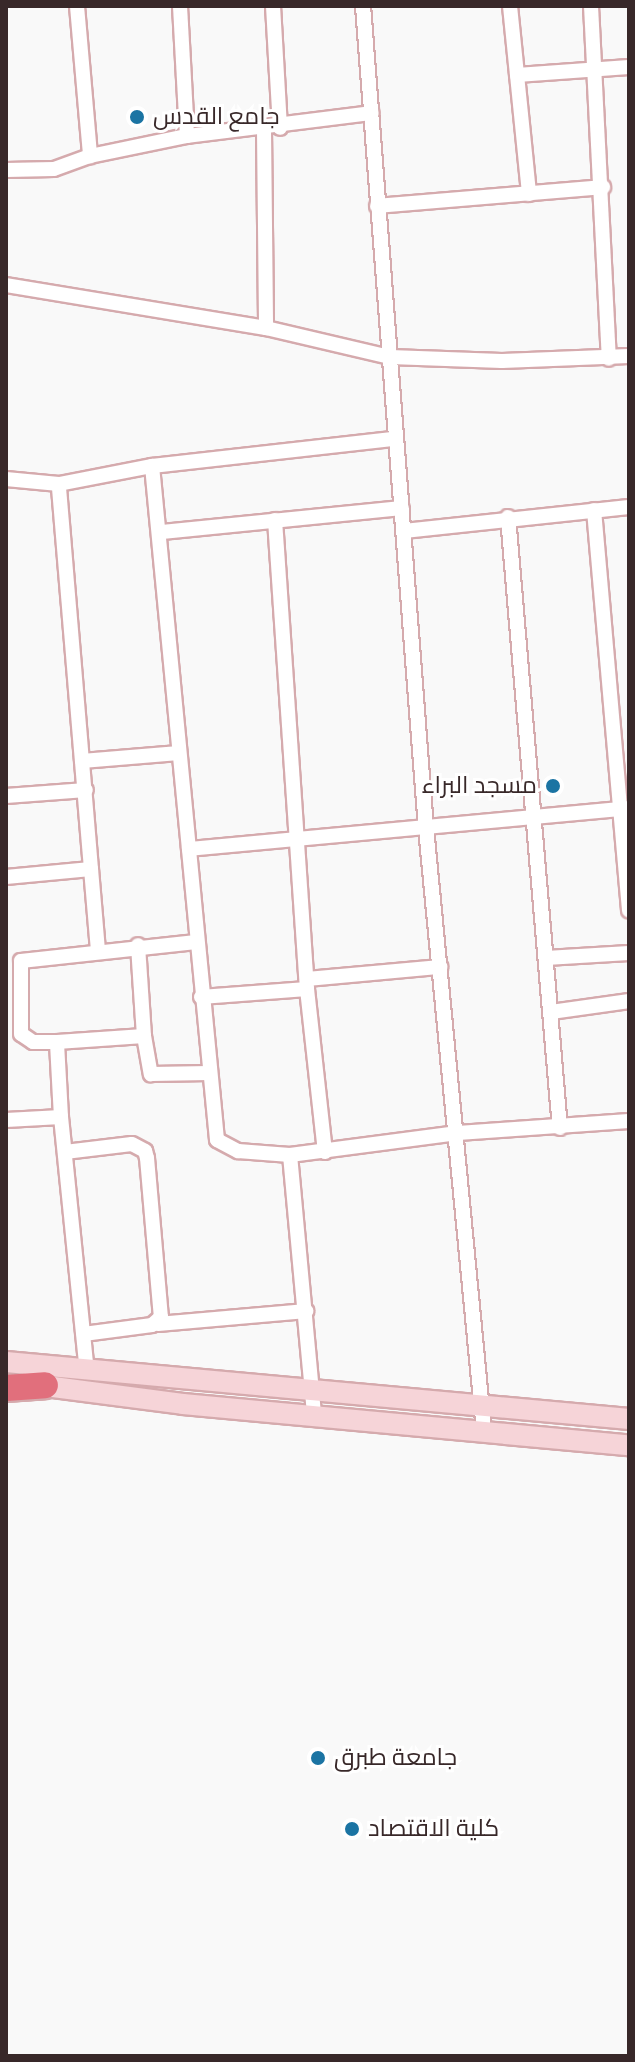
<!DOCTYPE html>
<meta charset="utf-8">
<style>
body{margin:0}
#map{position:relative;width:635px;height:2062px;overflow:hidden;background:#f9f9f9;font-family:Signika,Cairo,sans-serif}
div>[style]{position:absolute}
.roads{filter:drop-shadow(2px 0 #d5aaad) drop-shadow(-2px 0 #d5aaad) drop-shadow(0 2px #d5aaad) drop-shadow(0 -2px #d5aaad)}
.street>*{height:14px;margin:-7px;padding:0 7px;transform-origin:7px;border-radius:7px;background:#fff}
.secondary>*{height:20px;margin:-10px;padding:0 10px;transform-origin:10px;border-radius:10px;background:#f6d4d8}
.highway>*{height:26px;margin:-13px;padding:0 13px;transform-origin:13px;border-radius:13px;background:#e16f7c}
.dots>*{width:22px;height:22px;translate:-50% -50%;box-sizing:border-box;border:4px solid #fff;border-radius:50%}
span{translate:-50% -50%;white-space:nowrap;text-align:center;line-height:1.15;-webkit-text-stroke:6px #fff;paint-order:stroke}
.poi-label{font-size:24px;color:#382829}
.left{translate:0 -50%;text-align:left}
.right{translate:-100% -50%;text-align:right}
.frame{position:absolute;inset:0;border:8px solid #382829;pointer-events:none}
</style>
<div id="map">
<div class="roads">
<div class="street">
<div style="left:77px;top:6px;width:151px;rotate:85deg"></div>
<div style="left:180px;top:6px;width:130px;rotate:86.9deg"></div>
<div style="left:273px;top:6px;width:122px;rotate:86.7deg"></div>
<div style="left:363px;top:6px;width:824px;rotate:85.62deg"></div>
<div style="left:426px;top:828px;width:607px;rotate:84.51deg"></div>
<div style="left:510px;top:6px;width:189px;rotate:84.2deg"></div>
<div style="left:591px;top:6px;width:353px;rotate:87.1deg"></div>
<div style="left:517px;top:75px;width:112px;rotate:-4.1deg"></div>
<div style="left:264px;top:130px;width:198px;rotate:89.4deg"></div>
<div style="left:6px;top:170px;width:48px;rotate:-1.2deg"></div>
<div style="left:54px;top:169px;width:38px;rotate:-20deg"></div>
<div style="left:90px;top:156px;width:99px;rotate:-11.7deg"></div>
<div style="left:187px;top:136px;width:186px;rotate:-7.1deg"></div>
<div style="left:377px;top:206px;width:227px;rotate:-4.8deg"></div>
<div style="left:6px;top:285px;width:264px;rotate:9.4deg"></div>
<div style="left:266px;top:328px;width:127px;rotate:13.2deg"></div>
<div style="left:390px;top:357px;width:112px;rotate:2deg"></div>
<div style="left:502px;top:361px;width:127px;rotate:-2.3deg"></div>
<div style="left:152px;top:466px;width:677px;rotate:84.49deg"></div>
<div style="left:217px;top:1140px;width:24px;rotate:28deg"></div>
<div style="left:238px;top:1151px;width:52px;rotate:4.4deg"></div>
<div style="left:290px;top:1155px;width:169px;rotate:-7.5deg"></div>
<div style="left:458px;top:1133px;width:171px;rotate:-4deg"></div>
<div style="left:6px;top:479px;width:53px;rotate:5.4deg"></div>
<div style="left:59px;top:484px;width:95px;rotate:-11deg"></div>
<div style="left:152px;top:466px;width:244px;rotate:-6.4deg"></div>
<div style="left:594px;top:510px;width:402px;rotate:85deg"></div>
<div style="left:508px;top:517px;width:613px;rotate:85.14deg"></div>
<div style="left:275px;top:520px;width:470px;rotate:86.1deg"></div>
<div style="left:307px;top:989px;width:164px;rotate:83.7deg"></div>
<div style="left:404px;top:531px;width:226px;rotate:-6.1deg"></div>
<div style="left:162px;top:532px;width:241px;rotate:-5.7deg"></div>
<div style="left:82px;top:761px;width:97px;rotate:-4.7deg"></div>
<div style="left:6px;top:796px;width:80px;rotate:-4.3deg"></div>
<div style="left:189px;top:849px;width:442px;rotate:-5.3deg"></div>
<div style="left:91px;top:869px;width:81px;rotate:85.1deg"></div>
<div style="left:6px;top:877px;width:85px;rotate:-5.4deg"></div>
<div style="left:91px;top:869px;width:386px;rotate:-94.8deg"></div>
<div style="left:546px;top:958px;width:83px;rotate:-3.4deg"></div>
<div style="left:307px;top:979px;width:134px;rotate:-5.2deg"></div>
<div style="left:201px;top:997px;width:106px;rotate:-4.3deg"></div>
<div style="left:551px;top:1012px;width:79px;rotate:-8deg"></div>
<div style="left:144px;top:1036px;width:39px;rotate:80deg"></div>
<div style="left:151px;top:1074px;width:58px;rotate:-1deg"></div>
<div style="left:57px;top:1042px;width:24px;rotate:180deg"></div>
<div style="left:33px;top:1042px;width:14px;rotate:-146deg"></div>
<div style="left:21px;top:1034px;width:73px;rotate:-90deg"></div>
<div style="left:21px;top:961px;width:176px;rotate:-6.2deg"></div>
<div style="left:61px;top:1117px;width:75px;rotate:-93.1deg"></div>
<div style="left:57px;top:1042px;width:87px;rotate:-3.9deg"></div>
<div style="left:144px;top:1036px;width:91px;rotate:-93.8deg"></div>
<div style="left:6px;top:1120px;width:55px;rotate:-3.1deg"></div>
<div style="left:61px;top:1117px;width:256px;rotate:84.2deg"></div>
<div style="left:65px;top:1152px;width:67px;rotate:-6.8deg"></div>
<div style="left:132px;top:1144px;width:15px;rotate:28deg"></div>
<div style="left:145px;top:1151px;width:7px;rotate:74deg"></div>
<div style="left:147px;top:1158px;width:160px;rotate:85deg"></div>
<div style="left:161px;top:1317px;width:12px;rotate:138deg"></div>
<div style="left:152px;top:1325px;width:69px;rotate:172.5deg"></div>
<div style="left:290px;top:1155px;width:262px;rotate:84.7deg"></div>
<div style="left:158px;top:1324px;width:149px;rotate:-5deg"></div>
</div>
<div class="secondary">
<div style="left:6px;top:1362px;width:626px;rotate:5.23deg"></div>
<div style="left:30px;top:1384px;width:154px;rotate:7.4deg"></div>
<div style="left:183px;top:1404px;width:448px;rotate:5.3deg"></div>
</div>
<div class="highway">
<div style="left:6px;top:1388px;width:39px;rotate:-4deg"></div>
</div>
</div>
<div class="dots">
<div style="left:137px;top:117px;background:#1b74a3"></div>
<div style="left:553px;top:786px;background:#1b74a3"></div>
<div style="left:318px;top:1758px;background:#1b74a3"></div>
<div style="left:352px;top:1829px;background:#1b74a3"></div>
</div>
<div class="poi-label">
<span class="left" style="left:153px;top:117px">جامع القدس</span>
<span class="right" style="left:537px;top:786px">مسجد البراء</span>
<span class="left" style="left:334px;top:1758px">جامعة طبرق</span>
<span class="left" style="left:368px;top:1829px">كلية الاقتصاد</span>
</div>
<div class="frame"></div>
</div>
